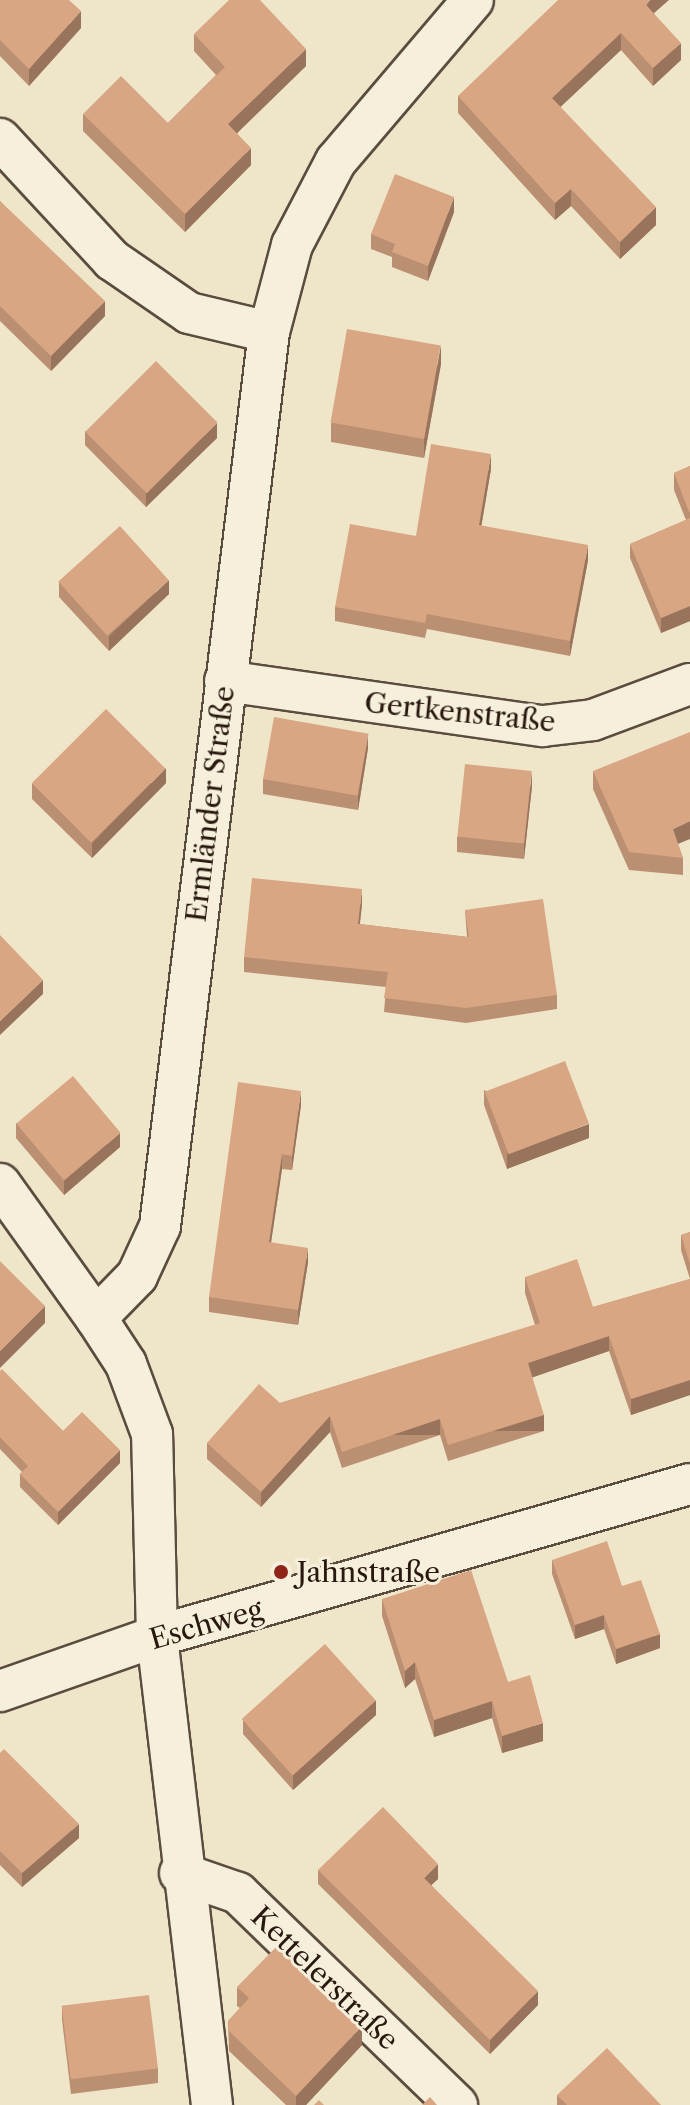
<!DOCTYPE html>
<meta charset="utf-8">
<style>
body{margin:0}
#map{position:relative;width:690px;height:2105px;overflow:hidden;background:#efe6c9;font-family:"Libre Caslon Text",serif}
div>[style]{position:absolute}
.roads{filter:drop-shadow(2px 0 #5a4c3e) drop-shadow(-2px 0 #5a4c3e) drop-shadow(0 2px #5a4c3e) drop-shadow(0 -2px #5a4c3e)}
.street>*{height:40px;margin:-20px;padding:0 20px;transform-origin:20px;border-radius:20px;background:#f5efdc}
.wall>*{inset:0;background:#bb8f72}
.shaded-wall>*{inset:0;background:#98745c;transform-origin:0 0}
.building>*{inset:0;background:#d9a684;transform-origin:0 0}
.dots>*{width:22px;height:22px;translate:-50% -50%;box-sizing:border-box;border:4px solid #f5efdc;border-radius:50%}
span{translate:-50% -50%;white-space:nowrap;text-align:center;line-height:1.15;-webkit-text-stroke:6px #f5efdc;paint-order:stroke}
.street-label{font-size:28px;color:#28180f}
.poi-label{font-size:28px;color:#28180f}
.left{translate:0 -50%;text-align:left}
</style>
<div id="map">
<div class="roads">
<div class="street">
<div style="left:0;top:139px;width:165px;rotate:47.2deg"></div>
<div style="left:112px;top:260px;width:93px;rotate:34.5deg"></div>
<div style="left:189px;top:313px;width:82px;rotate:13.4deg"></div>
<div style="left:225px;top:681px;width:321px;rotate:8.1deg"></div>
<div style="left:543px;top:726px;width:50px;rotate:-6.8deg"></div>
<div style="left:593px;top:720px;width:103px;rotate:-20.4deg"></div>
<div style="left:0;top:1184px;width:165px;rotate:54.4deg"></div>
<div style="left:0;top:1691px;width:166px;rotate:-19.3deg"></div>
<div style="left:157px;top:1636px;width:554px;rotate:-15.92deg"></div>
<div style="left:180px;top:1873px;width:61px;rotate:19deg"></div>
<div style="left:238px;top:1893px;width:305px;rotate:44.1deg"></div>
<div style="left:212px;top:2105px;width:472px;rotate:-96.7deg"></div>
<div style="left:157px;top:1636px;width:202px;rotate:-91.4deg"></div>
<div style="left:152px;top:1434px;width:75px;rotate:-110.4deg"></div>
<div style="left:126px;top:1364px;width:55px;rotate:-123.1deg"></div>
<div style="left:96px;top:1318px;width:59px;rotate:-45.7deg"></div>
<div style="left:137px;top:1276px;width:55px;rotate:-65.3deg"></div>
<div style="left:160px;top:1226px;width:901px;rotate:-83.05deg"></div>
<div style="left:269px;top:332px;width:90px;rotate:-75.2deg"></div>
<div style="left:292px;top:245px;width:95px;rotate:-62.4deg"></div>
<div style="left:336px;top:161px;width:211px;rotate:-49.6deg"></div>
</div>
</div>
<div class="wall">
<div style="clip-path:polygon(0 0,81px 28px,29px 86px,0 56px)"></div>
<div style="clip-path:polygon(654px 13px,681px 60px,653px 86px,621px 50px,560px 107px,656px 225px,620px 259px,571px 206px,555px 220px,458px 113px,458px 96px)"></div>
<div style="clip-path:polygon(194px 34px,306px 66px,237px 133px,251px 165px,185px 232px,83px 131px,83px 114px,168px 123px,216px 75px,194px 51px)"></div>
<div style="clip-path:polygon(0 201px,105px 316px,51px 371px,0 321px)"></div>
<div style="clip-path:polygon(454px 212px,428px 281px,392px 267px,392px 257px,371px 249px,371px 234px)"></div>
<div style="clip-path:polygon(441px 364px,424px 458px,331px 442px,331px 423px)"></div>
<div style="clip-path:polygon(85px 431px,217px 438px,146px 507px,85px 445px)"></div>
<div style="clip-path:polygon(690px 466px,690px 621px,661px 633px,630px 558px,630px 544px,686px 520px,674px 490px,674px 473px)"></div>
<div style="clip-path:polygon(491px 469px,481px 526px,588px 560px,570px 656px,427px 629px,425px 638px,335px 621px,335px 607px)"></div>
<div style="clip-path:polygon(59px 582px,169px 594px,109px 651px,59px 597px)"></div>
<div style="clip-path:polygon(368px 748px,358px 810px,263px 794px,263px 779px)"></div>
<div style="clip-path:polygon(593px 771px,678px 844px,683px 858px,683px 875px,629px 870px,593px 789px)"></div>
<div style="clip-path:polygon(166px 783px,92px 858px,32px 799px,32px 784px)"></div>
<div style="clip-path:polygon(532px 786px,524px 859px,457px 852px,457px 837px)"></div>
<div style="clip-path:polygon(362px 904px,360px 924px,467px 937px,465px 910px,557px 995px,557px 1009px,466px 1023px,384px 1012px,386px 987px,244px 972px,244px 957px)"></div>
<div style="clip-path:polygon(484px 1090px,589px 1138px,507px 1169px,484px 1105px)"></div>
<div style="clip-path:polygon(301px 1105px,292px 1170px,282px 1169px,271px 1242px,308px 1262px,298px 1325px,209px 1312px,209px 1297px)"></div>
<div style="clip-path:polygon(16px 1123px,120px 1147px,64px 1195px,16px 1138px)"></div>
<div style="clip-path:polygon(690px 1232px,690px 1395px,631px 1415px,609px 1351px,532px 1377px,544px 1431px,448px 1461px,440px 1435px,342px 1468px,330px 1432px,261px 1507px,207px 1459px,207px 1443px,280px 1403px,535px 1325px,525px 1293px,525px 1277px,593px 1307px,690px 1279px,681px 1250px,681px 1235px)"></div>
<div style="clip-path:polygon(0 1371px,63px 1431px,120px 1463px,58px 1525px,20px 1487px,20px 1474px,22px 1472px,0 1449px)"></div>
<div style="clip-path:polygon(552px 1560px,622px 1586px,660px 1648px,616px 1664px,604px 1629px,575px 1639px,552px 1574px)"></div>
<div style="clip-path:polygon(382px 1599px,508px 1682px,543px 1741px,502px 1753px,492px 1718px,434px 1737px,415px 1679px,405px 1688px,382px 1616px)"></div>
<div style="clip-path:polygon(376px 1715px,293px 1790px,243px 1734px,243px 1720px)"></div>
<div style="clip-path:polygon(0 1753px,79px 1838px,22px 1887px,0 1865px)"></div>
<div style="clip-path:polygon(318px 1870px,438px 1879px,431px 1885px,538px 2005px,490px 2054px,318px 1884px)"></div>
<div style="clip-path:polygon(237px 1987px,362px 2045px,306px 2105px,286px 2105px,229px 2051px,228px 2021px,240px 2008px,237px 2006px)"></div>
<div style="clip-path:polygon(62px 2006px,158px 2068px,158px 2083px,71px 2094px,62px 2020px)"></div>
<div style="clip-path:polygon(557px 2095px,661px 2105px,557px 2105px)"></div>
</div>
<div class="shaded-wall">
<div style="clip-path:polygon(650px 0,669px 0,653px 14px,646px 5px)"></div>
<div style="clip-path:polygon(81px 11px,81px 28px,29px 86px,29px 69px)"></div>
<div style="clip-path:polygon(621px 33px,621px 50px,552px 115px,552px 98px)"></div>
<div style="clip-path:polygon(681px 43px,681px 60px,653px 86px,653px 68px)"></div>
<div style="clip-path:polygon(306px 49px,306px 66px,228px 142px,228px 124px)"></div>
<div style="clip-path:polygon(251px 148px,251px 165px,185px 232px,185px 214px)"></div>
<div style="clip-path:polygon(571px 189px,571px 206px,555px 220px,555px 203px)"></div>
<div style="clip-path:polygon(454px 197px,454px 212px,428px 281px,428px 266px)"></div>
<div style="clip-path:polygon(656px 207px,656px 225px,620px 259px,620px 242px)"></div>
<div style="clip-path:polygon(105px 301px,105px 316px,51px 371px,51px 356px)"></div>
<div style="clip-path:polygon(441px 345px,441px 364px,424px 458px,424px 439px)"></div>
<div style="clip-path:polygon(217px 423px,217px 438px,146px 507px,146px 493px)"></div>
<div style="clip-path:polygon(491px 454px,491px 469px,479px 540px,479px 525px)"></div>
<div style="clip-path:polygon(588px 545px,588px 560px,570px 656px,570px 641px)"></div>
<div style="clip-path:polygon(169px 580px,169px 594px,109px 651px,109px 636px)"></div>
<div style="clip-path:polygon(690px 606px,690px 621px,661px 633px,661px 618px)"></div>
<div style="clip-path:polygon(368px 734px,368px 748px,358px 810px,358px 796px)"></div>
<div style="clip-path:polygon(166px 768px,166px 783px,92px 858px,92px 843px)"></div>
<div style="clip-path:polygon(532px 771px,532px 786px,524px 859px,524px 844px)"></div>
<div style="clip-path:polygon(690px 821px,690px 839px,673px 846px,673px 829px)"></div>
<div style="clip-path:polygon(362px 889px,362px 904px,358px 938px,358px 924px)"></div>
<div style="clip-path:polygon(43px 980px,43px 994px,0 1035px,0 1021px)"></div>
<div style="clip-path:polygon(301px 1091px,301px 1105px,292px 1170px,292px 1156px)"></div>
<div style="clip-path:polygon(589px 1124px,589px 1138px,507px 1169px,507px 1154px)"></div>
<div style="clip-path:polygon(120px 1133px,120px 1147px,64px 1195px,64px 1181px)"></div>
<div style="clip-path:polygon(282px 1154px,282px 1169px,269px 1256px,269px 1242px)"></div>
<div style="clip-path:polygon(308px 1248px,308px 1262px,298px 1325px,298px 1310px)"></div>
<div style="clip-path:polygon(45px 1306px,45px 1323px,0 1368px,0 1351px)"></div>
<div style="clip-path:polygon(609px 1336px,609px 1351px,528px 1379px,528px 1363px)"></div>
<div style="clip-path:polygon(690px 1380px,690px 1395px,631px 1415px,631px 1399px)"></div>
<div style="left:544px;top:1415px;width:16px;height:101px;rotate:90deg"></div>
<div style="clip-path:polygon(330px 1416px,330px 1432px,261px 1507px,261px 1492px)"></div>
<div style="left:440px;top:1419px;width:16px;height:103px;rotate:90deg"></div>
<div style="clip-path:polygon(120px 1450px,120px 1463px,58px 1525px,58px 1512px)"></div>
<div style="clip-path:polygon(604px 1615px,604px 1629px,575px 1639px,575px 1625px)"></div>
<div style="clip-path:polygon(660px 1634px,660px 1648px,616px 1664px,616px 1649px)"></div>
<div style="clip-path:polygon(415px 1662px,415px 1679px,405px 1688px,405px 1671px)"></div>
<div style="clip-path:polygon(376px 1700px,376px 1715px,293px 1790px,293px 1775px)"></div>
<div style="clip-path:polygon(492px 1701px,492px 1718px,434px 1737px,434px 1720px)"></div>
<div style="clip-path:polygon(543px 1723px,543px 1741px,502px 1753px,502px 1736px)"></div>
<div style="clip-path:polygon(79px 1824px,79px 1838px,22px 1887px,22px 1873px)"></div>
<div style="clip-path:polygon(438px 1864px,438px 1879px,424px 1892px,424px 1878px)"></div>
<div style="clip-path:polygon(538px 1991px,538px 2005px,490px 2054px,490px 2040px)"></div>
<div style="clip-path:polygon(362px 2026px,362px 2045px,306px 2105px,296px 2105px,296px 2096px)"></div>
</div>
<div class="building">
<div style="clip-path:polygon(0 0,69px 0,81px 11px,29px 69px,0 40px)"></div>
<div style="clip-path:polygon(229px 0,260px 0,306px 49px,228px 124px,251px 148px,185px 214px,83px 114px,121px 76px,168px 123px,225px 67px,194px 34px)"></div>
<div style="clip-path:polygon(558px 0,650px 0,646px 5px,681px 43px,653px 68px,621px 33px,552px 98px,656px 207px,620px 242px,571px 189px,555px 203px,458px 96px)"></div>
<div style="clip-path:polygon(395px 174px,454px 197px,428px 266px,392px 252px,395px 244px,371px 234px)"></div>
<div style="clip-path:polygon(0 201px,105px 301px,51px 356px,0 306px)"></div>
<div style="left:347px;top:329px;width:95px;height:95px;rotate:10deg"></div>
<div style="left:156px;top:361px;width:87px;height:100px;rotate:45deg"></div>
<div style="clip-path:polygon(431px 444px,491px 454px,479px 525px,588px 545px,570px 641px,427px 614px,425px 623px,335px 607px,350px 524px,416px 536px)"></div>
<div style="clip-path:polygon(690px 466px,690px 512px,689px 512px,674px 473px)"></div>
<div style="clip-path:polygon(690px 518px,690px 606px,661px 618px,630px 544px)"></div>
<div style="left:120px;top:526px;width:73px;height:83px;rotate:48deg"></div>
<div style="left:106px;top:709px;width:84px;height:105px;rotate:45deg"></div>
<div style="left:274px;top:717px;width:96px;height:63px;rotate:10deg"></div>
<div style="clip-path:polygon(690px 732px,690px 821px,673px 829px,683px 858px,629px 852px,593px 771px)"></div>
<div style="left:465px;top:764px;width:67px;height:73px;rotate:6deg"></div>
<div style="clip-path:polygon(252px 878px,362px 889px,358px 924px,469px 937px,465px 910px,543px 899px,557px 995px,466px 1008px,384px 998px,388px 972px,244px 957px)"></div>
<div style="clip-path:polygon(0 935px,43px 980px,0 1021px)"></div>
<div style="left:565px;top:1061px;width:67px;height:86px;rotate:69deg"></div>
<div style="left:73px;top:1076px;width:74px;height:74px;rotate:50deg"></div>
<div style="clip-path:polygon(238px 1082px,301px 1091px,292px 1156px,282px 1154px,269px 1242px,308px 1248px,298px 1310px,209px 1297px)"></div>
<div style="clip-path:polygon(690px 1232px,690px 1264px,681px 1235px)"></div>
<div style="clip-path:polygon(577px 1259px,593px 1307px,690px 1279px,690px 1380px,631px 1399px,609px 1336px,528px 1363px,544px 1415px,448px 1445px,440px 1419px,342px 1452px,330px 1416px,261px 1492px,207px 1443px,259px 1384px,280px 1403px,540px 1323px,525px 1277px)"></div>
<div style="clip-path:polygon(0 1261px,45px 1306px,0 1351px)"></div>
<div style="clip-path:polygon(2px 1369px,63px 1431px,82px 1412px,120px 1450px,58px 1512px,20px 1474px,28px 1466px,0 1437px,0 1371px)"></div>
<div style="clip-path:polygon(607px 1541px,622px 1586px,641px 1580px,660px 1634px,616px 1649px,604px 1615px,575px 1625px,552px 1560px)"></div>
<div style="clip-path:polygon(471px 1570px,508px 1682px,530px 1675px,543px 1723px,502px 1736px,492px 1701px,434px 1720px,415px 1662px,405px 1671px,382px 1599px)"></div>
<div style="left:325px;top:1644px;width:76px;height:112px;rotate:48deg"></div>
<div style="clip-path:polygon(4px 1749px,79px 1824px,22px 1873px,0 1851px,0 1753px)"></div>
<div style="clip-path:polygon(383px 1807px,438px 1864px,424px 1878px,538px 1991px,490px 2040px,318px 1870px)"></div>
<div style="clip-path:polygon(278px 1945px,362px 2026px,296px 2096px,229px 2031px,228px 2021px,249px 1998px,237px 1987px)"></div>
<div style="left:149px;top:1995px;width:74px;height:88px;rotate:83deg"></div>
<div style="clip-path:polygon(607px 2048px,661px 2105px,567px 2105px,557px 2095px)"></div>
<div style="clip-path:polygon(430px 2097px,437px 2105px,422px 2105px)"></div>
<div style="clip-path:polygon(319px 2100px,324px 2105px,314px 2105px)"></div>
</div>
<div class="dots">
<div style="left:281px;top:1572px;background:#8f2418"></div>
</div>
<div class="street-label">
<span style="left:460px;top:712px;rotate:6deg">Gertkenstraße</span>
<span style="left:210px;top:804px;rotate:-83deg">Ermländer Straße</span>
<span style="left:206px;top:1624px;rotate:-16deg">Eschweg</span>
<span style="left:325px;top:1978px;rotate:44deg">Kettelerstraße</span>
</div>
<div class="poi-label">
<span class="left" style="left:297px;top:1572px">Jahnstraße</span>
</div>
</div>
